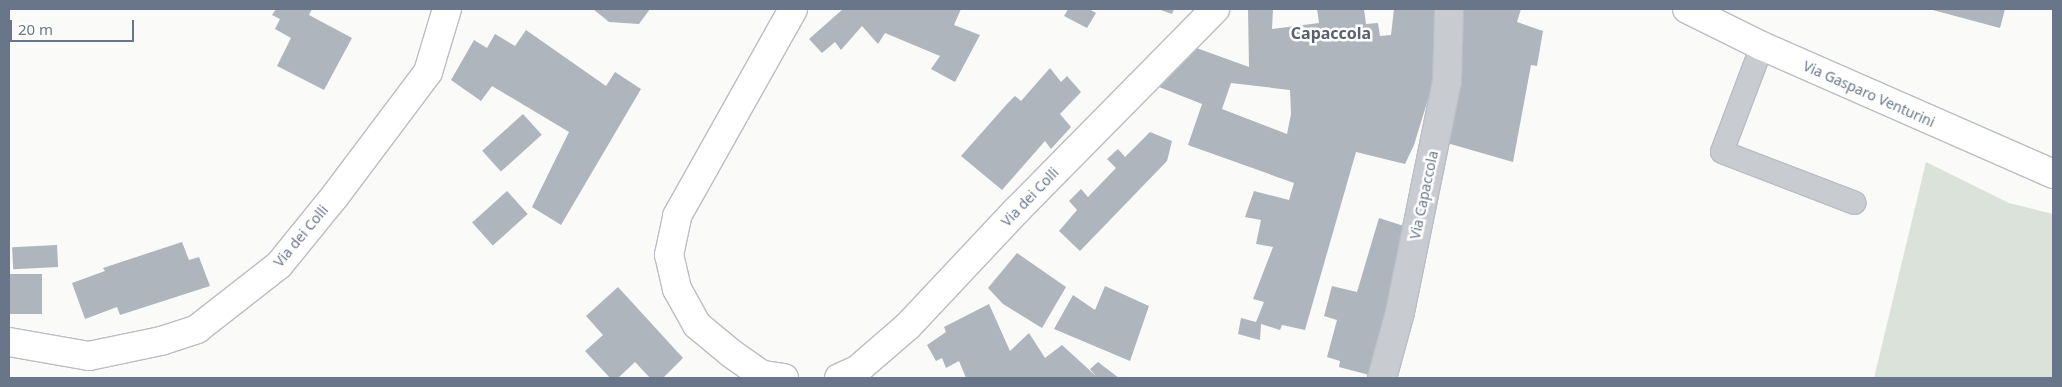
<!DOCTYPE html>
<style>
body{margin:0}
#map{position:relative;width:2062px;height:387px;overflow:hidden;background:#fafaf8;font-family:"Noto Sans",sans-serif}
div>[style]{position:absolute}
.green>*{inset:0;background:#dbe2d9}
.building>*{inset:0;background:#afb5bd;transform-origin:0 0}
.roads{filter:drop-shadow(1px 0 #babec4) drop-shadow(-1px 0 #babec4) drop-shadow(0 1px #babec4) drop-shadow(0 -1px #babec4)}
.lane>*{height:22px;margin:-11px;padding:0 11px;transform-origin:11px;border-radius:11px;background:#c8cbcf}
.street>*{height:28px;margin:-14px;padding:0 14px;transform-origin:14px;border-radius:14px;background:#c8cbcf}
.secondary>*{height:28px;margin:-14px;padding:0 14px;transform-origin:14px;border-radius:14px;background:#fff}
span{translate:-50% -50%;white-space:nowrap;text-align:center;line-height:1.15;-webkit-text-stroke:5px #fff;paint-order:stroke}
.street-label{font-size:14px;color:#697689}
.quarter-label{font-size:16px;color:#57616e;font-weight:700}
.frame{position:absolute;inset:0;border:10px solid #697689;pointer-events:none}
.scale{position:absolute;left:10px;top:20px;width:124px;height:22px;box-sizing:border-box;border:2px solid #697689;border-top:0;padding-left:6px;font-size:15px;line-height:18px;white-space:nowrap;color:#697689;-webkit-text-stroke:4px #fff;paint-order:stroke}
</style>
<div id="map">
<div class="green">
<div style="clip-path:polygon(1926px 162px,2009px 203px,2053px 214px,2053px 378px,1874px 378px)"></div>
</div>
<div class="building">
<div style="clip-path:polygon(276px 9px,312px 9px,309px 15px,352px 38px,324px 90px,277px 66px,291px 38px,275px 29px,280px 19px,272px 15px)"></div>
<div style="clip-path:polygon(593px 9px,650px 9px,639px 24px,609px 22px)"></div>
<div style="clip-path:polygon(843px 9px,961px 9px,954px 25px,980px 35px,955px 82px,931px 69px,940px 56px,885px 33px,878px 44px,862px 26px,841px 50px,835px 42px,822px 53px,809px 39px)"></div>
<div style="clip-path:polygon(1068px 9px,1089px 9px,1096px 13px,1087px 28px,1064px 16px)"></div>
<div style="clip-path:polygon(1158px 9px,1174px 9px,1172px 14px)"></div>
<div style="clip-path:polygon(evenodd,1248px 9px,1273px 9px,1272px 29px,1319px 23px,1317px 9px,1364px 9px,1366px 24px,1378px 23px,1380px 36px,1391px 35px,1394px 9px,1444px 9px,1433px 83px,1414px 145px,1405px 164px,1356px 152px,1305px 330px,1282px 325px,1280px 330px,1261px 324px,1260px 340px,1238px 334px,1241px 318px,1256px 322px,1264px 302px,1253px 299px,1273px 247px,1256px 244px,1261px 220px,1245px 217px,1254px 191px,1289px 200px,1294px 183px,1188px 145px,1202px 104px,1154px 85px,1191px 46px,1249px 67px,1248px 9px,1231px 83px,1290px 90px,1291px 114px,1287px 134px,1222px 109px,1231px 83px)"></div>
<div style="clip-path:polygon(1461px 9px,1521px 9px,1517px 22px,1543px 31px,1537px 66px,1531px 65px,1513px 162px,1447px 143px)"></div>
<div style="clip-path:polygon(1929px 9px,2005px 9px,2000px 28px)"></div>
<div style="clip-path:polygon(526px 30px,606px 86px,615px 72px,641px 89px,561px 225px,532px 207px,569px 132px,492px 86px,481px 101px,451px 80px,474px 40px,487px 48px,495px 34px,515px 46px)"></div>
<div style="clip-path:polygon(1050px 68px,1061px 82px,1067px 76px,1081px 92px,1060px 114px,1071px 127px,1051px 149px,1045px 141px,1002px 190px,961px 156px,1007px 104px,1015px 96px,1021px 101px)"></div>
<div style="left:523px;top:114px;width:28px;height:55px;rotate:48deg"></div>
<div style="clip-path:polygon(1150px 132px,1172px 141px,1167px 161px,1080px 251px,1059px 231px,1077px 210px,1069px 201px,1081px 189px,1088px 197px,1116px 168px,1107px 159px,1118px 149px,1125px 157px)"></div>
<div style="left:507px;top:191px;width:31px;height:47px;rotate:48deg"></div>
<div style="clip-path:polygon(1379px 218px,1407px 227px,1369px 375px,1339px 367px,1340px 361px,1327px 357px,1337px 320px,1324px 316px,1332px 286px,1357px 292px)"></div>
<div style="clip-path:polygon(182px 242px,189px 260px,199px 257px,210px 286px,120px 315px,117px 307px,85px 319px,72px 283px,105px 271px,103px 268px)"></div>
<div style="left:57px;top:245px;width:22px;height:45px;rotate:87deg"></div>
<div style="clip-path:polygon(1017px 253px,1066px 287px,1042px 328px,1003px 304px,988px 288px)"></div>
<div style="left:9px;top:274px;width:33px;height:40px"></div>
<div style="clip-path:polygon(1105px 286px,1149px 306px,1130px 361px,1054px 329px,1073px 295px,1095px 310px)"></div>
<div style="clip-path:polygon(618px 287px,683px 358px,663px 378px,650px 378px,635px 362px,618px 378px,610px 378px,585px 351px,603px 335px,586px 316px)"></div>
<div style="clip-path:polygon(989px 304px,1010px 351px,1029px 333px,1045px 358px,1062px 345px,1096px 376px,1090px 369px,1098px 362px,1119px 378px,966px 378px,959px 361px,946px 368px,942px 358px,936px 361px,927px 345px,946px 332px,944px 327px)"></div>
</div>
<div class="roads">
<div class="lane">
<div style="left:1762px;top:46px;width:113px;rotate:110.7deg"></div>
<div style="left:1722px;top:152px;width:142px;rotate:21deg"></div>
</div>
<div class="street">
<div style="left:1382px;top:378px;width:68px;rotate:-74.7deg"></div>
<div style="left:1400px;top:312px;width:235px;rotate:-78.5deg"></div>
<div style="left:1447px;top:82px;width:73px;rotate:-88.4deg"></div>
</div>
<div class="secondary">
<div style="left:1687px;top:9px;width:84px;rotate:26.3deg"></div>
<div style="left:1762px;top:46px;width:318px;rotate:23.7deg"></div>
<div style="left:9px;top:342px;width:81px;rotate:9.9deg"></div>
<div style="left:89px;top:356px;width:74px;rotate:-11.8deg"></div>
<div style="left:161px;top:341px;width:38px;rotate:-18deg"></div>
<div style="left:197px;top:329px;width:104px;rotate:-38deg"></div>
<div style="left:279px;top:265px;width:89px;rotate:-50.9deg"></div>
<div style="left:335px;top:196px;width:155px;rotate:-53.1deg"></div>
<div style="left:428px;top:72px;width:66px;rotate:-73.2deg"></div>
<div style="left:784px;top:378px;width:22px;rotate:-172deg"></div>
<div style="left:762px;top:375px;width:37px;rotate:-145deg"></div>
<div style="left:732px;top:354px;width:45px;rotate:-140.4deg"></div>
<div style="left:697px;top:325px;width:41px;rotate:-119.1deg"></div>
<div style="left:677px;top:289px;width:35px;rotate:-103deg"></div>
<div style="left:669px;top:255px;width:40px;rotate:-78deg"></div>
<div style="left:677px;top:216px;width:237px;rotate:-60.7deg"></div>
<div style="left:839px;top:378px;width:20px;rotate:-24deg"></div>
<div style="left:857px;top:370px;width:67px;rotate:-40.8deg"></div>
<div style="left:908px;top:326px;width:159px;rotate:-46.8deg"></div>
<div style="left:1017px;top:210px;width:282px;rotate:-45.4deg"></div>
</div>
</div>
<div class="street-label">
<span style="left:1869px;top:94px;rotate:24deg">Via Gasparo Venturini</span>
<span style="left:1424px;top:195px;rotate:-78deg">Via Capaccola</span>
<span style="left:1030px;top:197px;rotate:-46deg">Via dei Colli</span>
<span style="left:301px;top:236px;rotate:-50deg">Via dei Colli</span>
</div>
<div class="quarter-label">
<span style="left:1331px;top:33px">Capaccola</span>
</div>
<div class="frame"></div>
<div class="scale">20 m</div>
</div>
